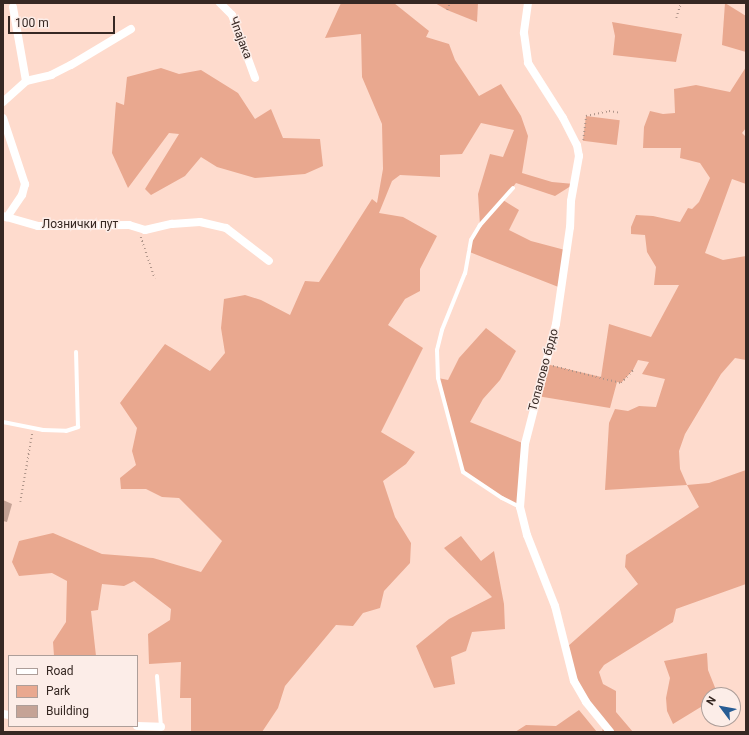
<!DOCTYPE html>
<meta charset="utf-8">
<style>
body{margin:0}
#map{position:relative;width:749px;height:735px;overflow:hidden;background:#fedbcd;font-family:Roboto,sans-serif}
div>[style]{position:absolute}
.green>*{inset:0;background:#e9a88f;transform-origin:0 0}
.building>*{inset:0;background:#c5a396}
.path>*{height:1.5px;margin-top:-0.75px;transform-origin:0;background:repeating-linear-gradient(90deg,#af958a 0 1px,transparent 0 4px)}
.lane>*{height:4px;margin:-2px;padding:0 2px;transform-origin:2px;border-radius:2px;background:#fff}
.street>*{height:8px;margin:-4px;padding:0 4px;transform-origin:4px;border-radius:4px;background:#fff}
span{translate:-50% -50%;white-space:nowrap;text-align:center;line-height:1.15;-webkit-text-stroke:3px #fcede8;paint-order:stroke}
.street-label{font-size:12px;color:#362823}
.frame{position:absolute;inset:0;border:4px solid #362823;pointer-events:none}
.legend{position:absolute;left:8px;top:655px;width:130px;height:72px;box-sizing:border-box;background:#fcede8;border:1px solid #ad9e99;margin:0;padding:5px 7px;list-style:none;font-size:12px;color:#362823}
.legend li{display:flex;align-items:center;gap:8px;height:20px}
.legend b{width:20px;border:1px solid #ad9e99}
.north{position:absolute;left:701px;top:687px;width:40px;height:40px;box-sizing:border-box;background:#fcede8;border:1px solid #ad9e99;border-radius:50%;rotate:302deg;font-size:11px;font-weight:700;line-height:16px;text-align:center;color:#362823}
.north::after{content:'';display:block;margin:auto;width:14px;height:18px;background:#275c94;clip-path:polygon(50% 0,100% 100%,50% 72%,0 100%)}
.scale{position:absolute;left:8px;top:16px;width:107px;height:18px;box-sizing:border-box;border:2px solid #362823;border-top:0;padding-left:5px;font-size:12px;line-height:14px;white-space:nowrap;color:#362823;-webkit-text-stroke:3px #fcede8;paint-order:stroke}
</style>
<div id="map">
<div class="green">
<div style="clip-path:polygon(341px 3px,394px 3px,429px 31px,426px 37px,449px 44px,455px 60px,479px 96px,501px 84px,521px 116px,528px 136px,522px 173px,552px 182px,574px 184px,555px 196px,516px 183px,503px 200px,519px 210px,509px 230px,531px 241px,565px 250px,561px 288px,467px 251px,480px 225px,478px 194px,490px 154px,503px 157px,514px 130px,481px 123px,462px 154px,440px 155px,440px 177px,400px 175px,392px 181px,379px 213px,403px 217px,437px 236px,420px 269px,420px 291px,405px 299px,388px 325px,423px 348px,381px 432px,415px 452px,406px 464px,383px 481px,395px 517px,411px 543px,410px 563px,384px 591px,380px 608px,363px 613px,353px 626px,336px 625px,285px 686px,278px 708px,262px 732px,191px 732px,191px 698px,180px 698px,181px 662px,149px 664px,148px 634px,170px 620px,171px 609px,134px 581px,124px 586px,102px 584px,98px 610px,91px 611px,96px 656px,54px 656px,53px 642px,66px 622px,67px 581px,52px 573px,19px 576px,12px 562px,19px 541px,53px 533px,102px 554px,153px 558px,201px 572px,222px 541px,179px 498px,162px 497px,146px 489px,121px 489px,120px 478px,136px 465px,132px 451px,137px 428px,120px 403px,165px 344px,210px 371px,225px 353px,221px 328px,224px 299px,245px 295px,261px 300px,290px 315px,305px 281px,319px 282px,372px 199px,377px 203px,383px 169px,382px 124px,362px 77px,361px 34px,325px 38px)"></div>
<div style="clip-path:polygon(435px 3px,478px 3px,477px 22px,447px 10px)"></div>
<div style="clip-path:polygon(725px 3px,746px 16px,746px 52px,722px 45px)"></div>
<div style="clip-path:polygon(612px 22px,682px 34px,676px 62px,613px 55px,615px 36px)"></div>
<div style="clip-path:polygon(746px 67px,746px 128px,742px 133px,746px 137px,746px 184px,732px 179px,705px 253px,723px 260px,746px 256px,746px 360px,735px 358px,721px 374px,685px 434px,679px 451px,680px 469px,687px 485px,709px 483px,746px 470px,746px 584px,676px 609px,673px 622px,604px 665px,599px 672px,603px 684px,616px 691px,616px 712px,633px 732px,602px 732px,604px 724px,574px 681px,567px 647px,638px 584px,625px 567px,626px 555px,699px 507px,687px 485px,605px 490px,609px 423px,615px 409px,628px 411px,639px 406px,656px 407px,665px 379px,642px 374px,649px 362px,638px 360px,633px 370px,621px 383px,617px 382px,610px 408px,537px 396px,546px 364px,601px 377px,609px 324px,651px 337px,679px 285px,654px 285px,656px 267px,647px 252px,645px 235px,631px 234px,631px 227px,636px 215px,653px 216px,680px 222px,688px 208px,692px 209px,699px 202px,710px 178px,700px 163px,680px 158px,681px 148px,643px 148px,644px 127px,650px 111px,663px 114px,675px 113px,674px 89px,696px 85px,730px 92px)"></div>
<div style="clip-path:polygon(161px 68px,179px 74px,201px 70px,238px 93px,255px 119px,271px 109px,283px 138px,320px 139px,323px 166px,305px 174px,255px 178px,217px 167px,201px 157px,185px 176px,151px 195px,145px 189px,179px 134px,169px 133px,128px 188px,112px 153px,116px 102px,124px 105px,127px 77px)"></div>
<div style="left:586px;top:116px;width:34px;height:25px;rotate:7deg"></div>
<div style="clip-path:polygon(486px 328px,516px 351px,500px 380px,483px 399px,470px 422px,525px 444px,520px 507px,502px 498px,463px 472px,438px 378px,448px 380px,459px 358px)"></div>
<div style="clip-path:polygon(461px 536px,481px 561px,494px 551px,504px 604px,505px 629px,472px 632px,466px 651px,451px 657px,455px 684px,434px 688px,416px 646px,449px 619px,492px 597px,444px 548px)"></div>
<div style="clip-path:polygon(707px 653px,708px 670px,718px 695px,709px 695px,709px 702px,673px 724px,667px 711px,666px 698px,670px 678px,664px 661px)"></div>
<div style="clip-path:polygon(579px 710px,597px 732px,515px 732px,526px 725px,556px 726px)"></div>
</div>
<div class="building">
<div style="clip-path:polygon(3px 500px,12px 504px,7px 522px,3px 521px)"></div>
</div>
<div class="path">
<div style="left:447px;top:10px;width:8px;rotate:-67deg"></div>
<div style="left:676px;top:18px;width:16px;rotate:-72deg"></div>
<div style="left:583px;top:140px;width:24px;rotate:-83deg"></div>
<div style="left:586px;top:116px;width:24px;rotate:-12deg"></div>
<div style="left:609px;top:111px;width:12px;rotate:9deg"></div>
<div style="left:141px;top:237px;width:44px;rotate:71.6deg"></div>
<div style="left:553px;top:366px;width:70px;rotate:14deg"></div>
<div style="left:621px;top:383px;width:18px;rotate:-47deg"></div>
<div style="left:20px;top:502px;width:70px;rotate:-80.1deg"></div>
</div>
<div class="lane">
<div style="left:513px;top:188px;width:50px;rotate:131.7deg"></div>
<div style="left:480px;top:225px;width:17px;rotate:121deg"></div>
<div style="left:471px;top:240px;width:34px;rotate:100deg"></div>
<div style="left:465px;top:273px;width:61px;rotate:112deg"></div>
<div style="left:442px;top:330px;width:21px;rotate:104deg"></div>
<div style="left:437px;top:350px;width:28px;rotate:88deg"></div>
<div style="left:438px;top:378px;width:97px;rotate:75.1deg"></div>
<div style="left:463px;top:472px;width:47px;rotate:33.7deg"></div>
<div style="left:502px;top:498px;width:20px;rotate:27deg"></div>
<div style="left:3px;top:422px;width:41px;rotate:11.3deg"></div>
<div style="left:43px;top:430px;width:23px;rotate:2deg"></div>
<div style="left:66px;top:431px;width:13px;rotate:-18deg"></div>
<div style="left:78px;top:427px;width:75px;rotate:-91.5deg"></div>
<div style="left:157px;top:676px;width:51px;rotate:85.5deg"></div>
</div>
<div class="street">
<div style="left:220px;top:3px;width:17px;rotate:45deg"></div>
<div style="left:232px;top:15px;width:67px;rotate:69.9deg"></div>
<div style="left:528px;top:3px;width:30px;rotate:98deg"></div>
<div style="left:524px;top:33px;width:30px;rotate:82deg"></div>
<div style="left:528px;top:63px;width:65px;rotate:57.5deg"></div>
<div style="left:563px;top:118px;width:30px;rotate:63deg"></div>
<div style="left:577px;top:145px;width:11px;rotate:80deg"></div>
<div style="left:579px;top:156px;width:46px;rotate:100.1deg"></div>
<div style="left:571px;top:201px;width:26px;rotate:92deg"></div>
<div style="left:570px;top:227px;width:98px;rotate:98.2deg"></div>
<div style="left:556px;top:324px;width:124px;rotate:104.5deg"></div>
<div style="left:525px;top:444px;width:63px;rotate:94.5deg"></div>
<div style="left:520px;top:507px;width:29px;rotate:76deg"></div>
<div style="left:527px;top:535px;width:76px;rotate:68.5deg"></div>
<div style="left:555px;top:606px;width:77px;rotate:75.8deg"></div>
<div style="left:574px;top:681px;width:24px;rotate:60deg"></div>
<div style="left:586px;top:702px;width:38px;rotate:51deg"></div>
<div style="left:26px;top:81px;width:26px;rotate:-13deg"></div>
<div style="left:51px;top:75px;width:22px;rotate:-27deg"></div>
<div style="left:71px;top:65px;width:70px;rotate:-31deg"></div>
<div style="left:3px;top:102px;width:31px;rotate:-42deg"></div>
<div style="left:26px;top:81px;width:75px;rotate:-100deg"></div>
<div style="left:3px;top:118px;width:70px;rotate:71.6deg"></div>
<div style="left:25px;top:184px;width:11px;rotate:105deg"></div>
<div style="left:22px;top:195px;width:27px;rotate:124deg"></div>
<div style="left:3px;top:216px;width:36px;rotate:16deg"></div>
<div style="left:38px;top:226px;width:91px;rotate:-0.6deg"></div>
<div style="left:129px;top:225px;width:17px;rotate:17deg"></div>
<div style="left:145px;top:230px;width:28px;rotate:-13deg"></div>
<div style="left:172px;top:224px;width:28px;rotate:-4deg"></div>
<div style="left:200px;top:222px;width:27px;rotate:13deg"></div>
<div style="left:226px;top:228px;width:54px;rotate:37.5deg"></div>
<div style="left:3px;top:714px;width:6px;rotate:9deg"></div>
<div style="left:137px;top:726px;width:24px;rotate:2deg"></div>
</div>
<div class="street-label">
<span style="left:240px;top:38px;rotate:69deg">Чпајака</span>
<span style="left:80px;top:225px">Лознички пут</span>
<span style="left:544px;top:370px;rotate:-75deg">Топалово брдо</span>
</div>
<div class="frame"></div>
<ul class="legend">
<li><b style="height:5px;background:#fff"></b>Road</li>
<li><b style="height:11px;background:#e9a88f"></b>Park</li>
<li><b style="height:11px;background:#c5a396"></b>Building</li>
</ul>
<div class="north">N</div>
<div class="scale">100 m</div>
</div>
